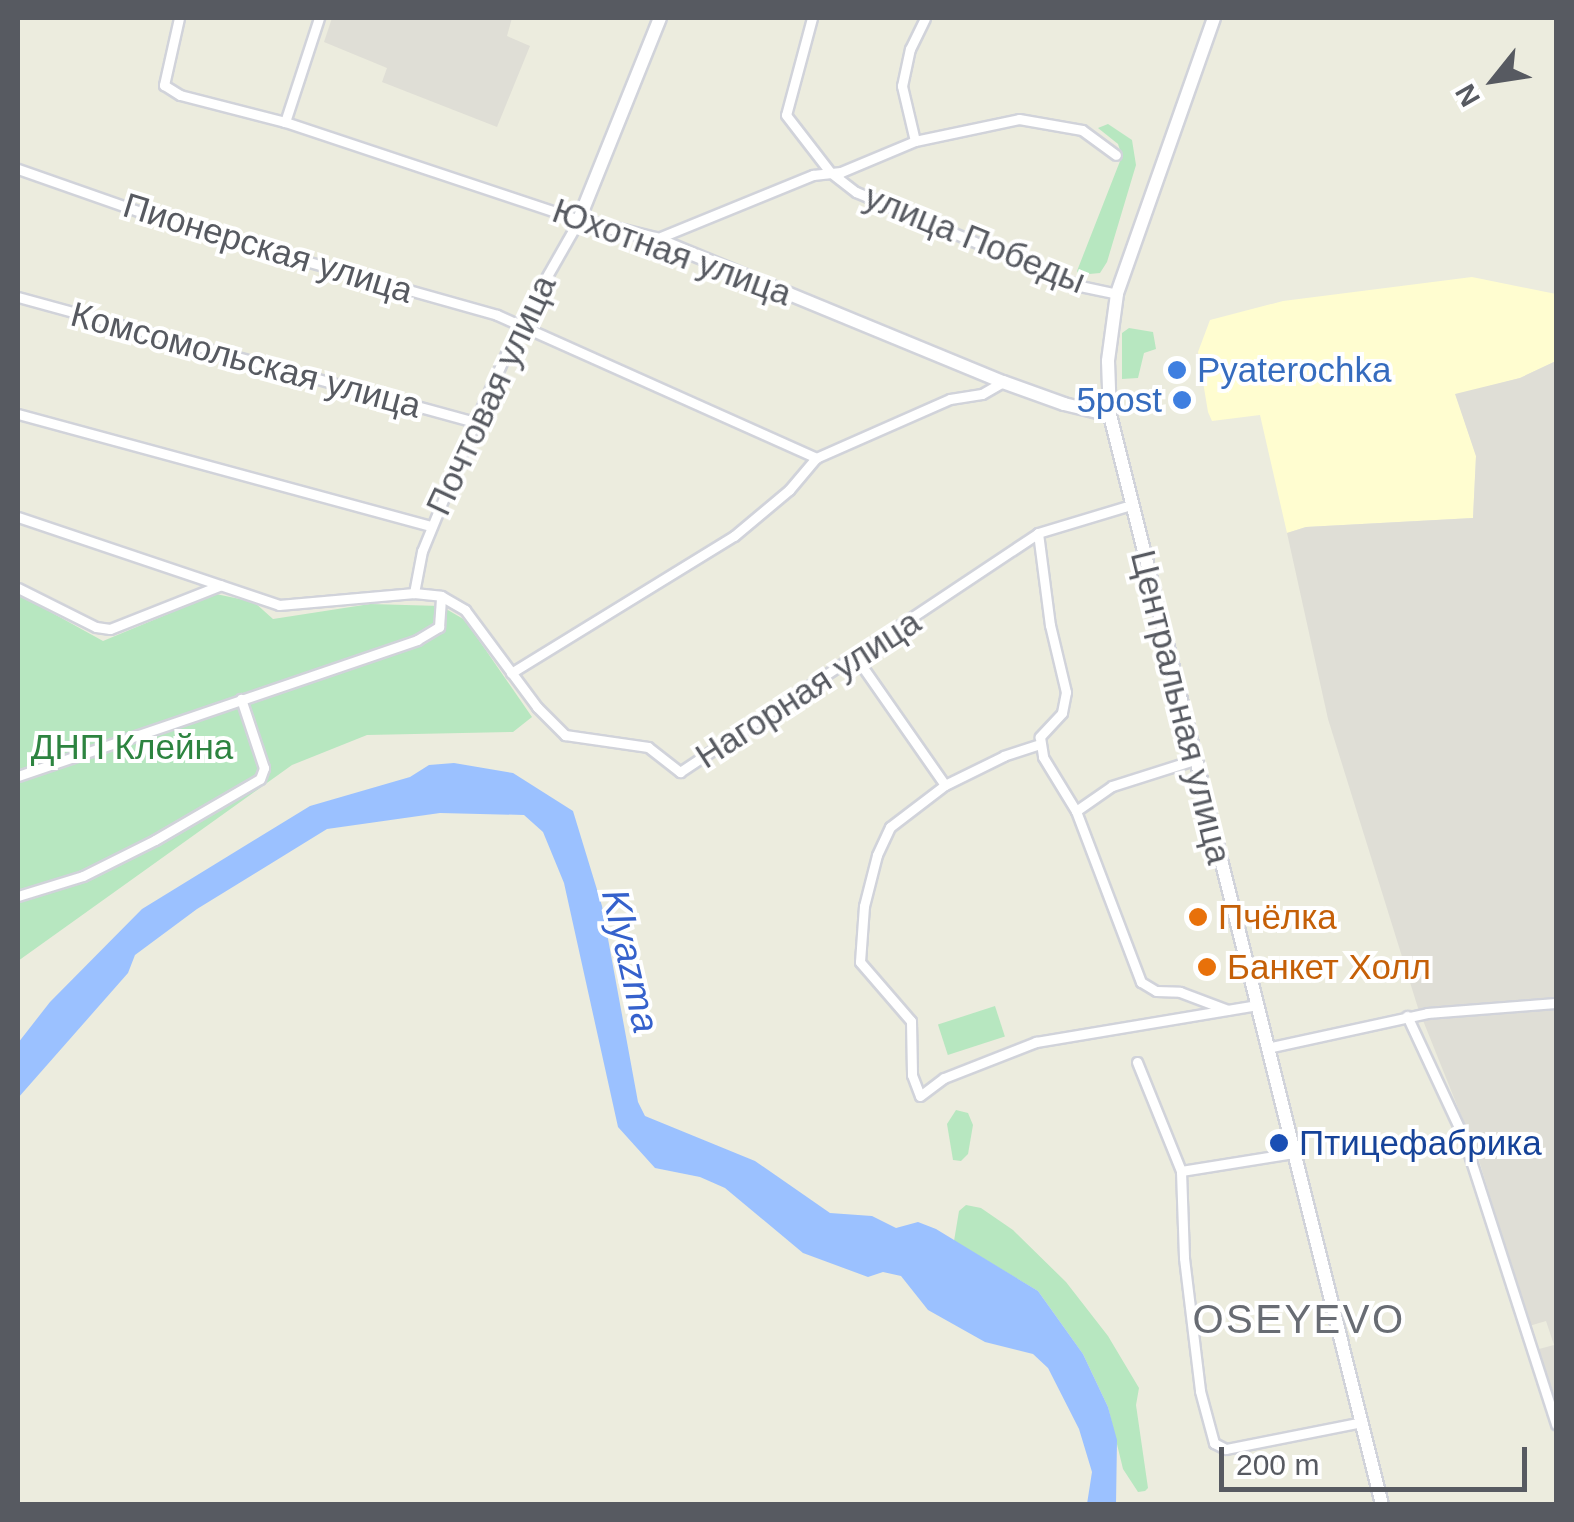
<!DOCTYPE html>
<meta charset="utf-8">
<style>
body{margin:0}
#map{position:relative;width:1574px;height:1522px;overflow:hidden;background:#ececde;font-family:Arial,sans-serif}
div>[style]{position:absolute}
.commercial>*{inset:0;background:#fffdd0}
.industrial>*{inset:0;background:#dfded6}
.green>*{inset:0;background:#b7e7c0;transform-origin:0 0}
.water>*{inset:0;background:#9bc1ff}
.roads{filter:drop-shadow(2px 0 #d1d3da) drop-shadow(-2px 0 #d1d3da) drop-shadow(0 2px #d1d3da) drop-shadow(0 -2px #d1d3da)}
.street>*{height:9px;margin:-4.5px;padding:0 4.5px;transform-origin:4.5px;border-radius:4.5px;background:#fff}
.secondary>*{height:12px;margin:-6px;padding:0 6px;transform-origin:6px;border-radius:6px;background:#fff}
.dots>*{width:28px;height:28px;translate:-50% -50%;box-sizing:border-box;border:5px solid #fff;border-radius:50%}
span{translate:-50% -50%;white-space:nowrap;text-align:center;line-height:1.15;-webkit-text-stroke:8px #fff;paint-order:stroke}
.street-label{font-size:35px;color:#575a61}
.shop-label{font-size:35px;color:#366cbe}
.left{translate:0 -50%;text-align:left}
.right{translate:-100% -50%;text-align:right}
.park-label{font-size:35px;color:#2d8440}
.food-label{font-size:35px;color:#c56008}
.transit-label{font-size:35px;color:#164399}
.water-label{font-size:38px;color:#3561cc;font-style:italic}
.quarter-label{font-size:40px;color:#686c73;letter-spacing:2.5px}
.frame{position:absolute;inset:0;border:20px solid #575a61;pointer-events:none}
.north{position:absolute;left:1444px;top:30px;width:100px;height:100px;-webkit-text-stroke:8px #fff;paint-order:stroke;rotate:240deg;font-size:28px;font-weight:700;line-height:40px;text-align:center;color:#575a61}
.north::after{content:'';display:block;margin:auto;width:35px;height:45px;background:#575a61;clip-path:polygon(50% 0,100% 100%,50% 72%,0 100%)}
.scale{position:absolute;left:1219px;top:1447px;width:308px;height:45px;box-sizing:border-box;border:5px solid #575a61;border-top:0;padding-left:12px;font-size:30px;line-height:35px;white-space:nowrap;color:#575a61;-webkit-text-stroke:8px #fff;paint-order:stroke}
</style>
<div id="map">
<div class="commercial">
<div style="clip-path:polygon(1472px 277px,1556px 294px,1556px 361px,1520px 378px,1456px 395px,1476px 456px,1473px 518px,1306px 527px,1287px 533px,1260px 415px,1212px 421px,1208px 412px,1198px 352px,1210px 320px,1283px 301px)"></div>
</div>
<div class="industrial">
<div style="clip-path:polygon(332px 18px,512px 18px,507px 36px,530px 46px,497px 127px,382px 82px,387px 68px,324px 42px)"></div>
<div style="clip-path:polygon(1556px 361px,1556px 1406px,1539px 1349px,1554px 1345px,1546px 1321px,1529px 1326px,1479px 1160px,1418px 1008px,1328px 719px,1287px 533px,1306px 527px,1473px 518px,1476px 456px,1455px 394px,1520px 378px)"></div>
</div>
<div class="green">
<div style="clip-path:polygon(1108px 124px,1132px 140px,1136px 165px,1107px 262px,1100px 273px,1079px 275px,1077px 271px,1122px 156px,1118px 144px,1098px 128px)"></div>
<div style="clip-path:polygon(1129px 328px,1153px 332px,1156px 349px,1144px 353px,1138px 378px,1122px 379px,1122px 333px)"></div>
<div style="clip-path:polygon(18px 594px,103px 641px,216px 594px,254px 602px,273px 619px,370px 604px,441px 606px,465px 620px,532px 717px,513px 732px,367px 735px,292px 765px,18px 961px)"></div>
<div style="left:995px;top:1006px;width:32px;height:60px;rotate:72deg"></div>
<div style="clip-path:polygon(956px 1110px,968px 1113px,973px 1125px,968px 1154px,961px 1161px,953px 1160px,947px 1124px)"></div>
<div style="clip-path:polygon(966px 1205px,981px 1208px,1013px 1230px,1066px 1282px,1108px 1336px,1139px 1388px,1136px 1405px,1148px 1488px,1145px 1491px,1138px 1492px,1123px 1469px,1108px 1407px,1083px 1354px,1038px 1291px,954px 1241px,959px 1211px)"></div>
</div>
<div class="water">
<div style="clip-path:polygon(454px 763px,513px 773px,573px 811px,602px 906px,638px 1102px,645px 1116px,755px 1161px,830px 1213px,872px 1216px,896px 1228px,918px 1222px,936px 1229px,1038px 1291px,1083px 1354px,1108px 1407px,1117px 1440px,1116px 1504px,1087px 1504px,1092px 1472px,1079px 1429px,1048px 1368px,1033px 1354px,985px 1342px,928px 1310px,901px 1276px,883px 1272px,868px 1277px,803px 1253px,725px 1188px,700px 1177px,655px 1168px,618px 1127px,564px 883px,543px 832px,524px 815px,440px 813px,327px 829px,197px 909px,135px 955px,128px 973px,18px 1098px,18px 1043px,50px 1002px,142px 909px,310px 806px,410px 777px,429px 765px)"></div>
</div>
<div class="roads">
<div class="street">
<div style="left:179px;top:18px;width:69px;rotate:102.6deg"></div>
<div style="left:164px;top:85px;width:19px;rotate:32deg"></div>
<div style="left:180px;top:95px;width:108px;rotate:14.4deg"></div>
<div style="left:285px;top:122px;width:310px;rotate:18.4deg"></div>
<div style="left:579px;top:220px;width:121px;rotate:119.7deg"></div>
<div style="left:519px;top:325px;width:107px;rotate:114.4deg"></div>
<div style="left:475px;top:422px;width:139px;rotate:112.3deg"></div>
<div style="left:422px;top:551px;width:43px;rotate:100.8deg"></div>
<div style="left:812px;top:18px;width:100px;rotate:105deg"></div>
<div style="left:786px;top:115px;width:72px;rotate:52.3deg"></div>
<div style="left:830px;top:172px;width:33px;rotate:38deg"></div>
<div style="left:856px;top:192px;width:243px;rotate:22.8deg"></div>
<div style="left:1080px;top:286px;width:38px;rotate:12deg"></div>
<div style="left:285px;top:122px;width:109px;rotate:-71.9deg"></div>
<div style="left:915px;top:141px;width:57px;rotate:-103.3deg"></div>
<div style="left:902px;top:86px;width:38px;rotate:-78deg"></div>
<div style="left:910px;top:49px;width:34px;rotate:-64deg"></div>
<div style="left:18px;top:169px;width:173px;rotate:19.3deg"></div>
<div style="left:181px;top:226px;width:328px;rotate:15.7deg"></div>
<div style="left:497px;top:315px;width:350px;rotate:24.1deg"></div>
<div style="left:816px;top:458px;width:146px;rotate:-23.8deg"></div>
<div style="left:950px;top:399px;width:32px;rotate:-9deg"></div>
<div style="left:982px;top:394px;width:24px;rotate:-30deg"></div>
<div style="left:656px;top:239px;width:170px;rotate:-22.2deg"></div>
<div style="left:813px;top:175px;width:28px;rotate:-6deg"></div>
<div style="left:841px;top:172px;width:80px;rotate:-22.7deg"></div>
<div style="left:915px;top:141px;width:106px;rotate:-11.9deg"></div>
<div style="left:1019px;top:119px;width:64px;rotate:9.9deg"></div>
<div style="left:1082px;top:130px;width:42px;rotate:36.3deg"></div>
<div style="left:18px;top:297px;width:474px;rotate:15.3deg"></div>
<div style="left:18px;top:414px;width:428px;rotate:15.2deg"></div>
<div style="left:18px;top:517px;width:275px;rotate:18.6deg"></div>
<div style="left:279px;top:605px;width:136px;rotate:-5.1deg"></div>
<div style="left:414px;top:593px;width:27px;rotate:6deg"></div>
<div style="left:441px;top:596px;width:28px;rotate:30deg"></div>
<div style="left:465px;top:610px;width:121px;rotate:53.4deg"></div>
<div style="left:537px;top:707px;width:40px;rotate:45deg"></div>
<div style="left:565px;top:735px;width:84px;rotate:8.2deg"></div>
<div style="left:648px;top:747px;width:41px;rotate:38deg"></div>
<div style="left:680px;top:772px;width:430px;rotate:-33.7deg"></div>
<div style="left:1038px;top:533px;width:97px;rotate:-16.8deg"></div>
<div style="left:1038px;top:533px;width:93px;rotate:82.6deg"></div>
<div style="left:1050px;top:625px;width:69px;rotate:76.6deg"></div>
<div style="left:1066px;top:692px;width:21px;rotate:101deg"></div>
<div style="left:1062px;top:713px;width:33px;rotate:133deg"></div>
<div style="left:1040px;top:737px;width:20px;rotate:81deg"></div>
<div style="left:1043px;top:757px;width:63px;rotate:58.6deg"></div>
<div style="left:1076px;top:811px;width:183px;rotate:69.2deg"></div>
<div style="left:1141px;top:982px;width:17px;rotate:31deg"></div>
<div style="left:1156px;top:991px;width:24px;rotate:2deg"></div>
<div style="left:1180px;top:992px;width:51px;rotate:20.6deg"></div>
<div style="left:18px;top:588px;width:87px;rotate:26.6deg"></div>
<div style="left:96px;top:627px;width:14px;rotate:8deg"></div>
<div style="left:110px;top:629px;width:119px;rotate:-21.6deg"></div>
<div style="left:855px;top:656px;width:157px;rotate:55.1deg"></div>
<div style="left:511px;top:673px;width:262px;rotate:-31.6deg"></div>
<div style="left:734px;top:536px;width:72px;rotate:-39.9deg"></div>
<div style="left:789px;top:490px;width:42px;rotate:-49.8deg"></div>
<div style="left:1040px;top:744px;width:38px;rotate:162deg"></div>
<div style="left:1004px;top:756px;width:66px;rotate:153.8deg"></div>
<div style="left:945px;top:785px;width:69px;rotate:142.6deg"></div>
<div style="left:890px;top:827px;width:31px;rotate:115deg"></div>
<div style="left:877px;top:855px;width:53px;rotate:104.3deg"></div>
<div style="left:864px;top:906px;width:56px;rotate:94.1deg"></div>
<div style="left:860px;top:962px;width:78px;rotate:49.2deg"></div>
<div style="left:911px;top:1021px;width:54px;rotate:88.9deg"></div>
<div style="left:912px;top:1075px;width:22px;rotate:69deg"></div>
<div style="left:920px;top:1096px;width:30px;rotate:-37deg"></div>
<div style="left:944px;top:1078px;width:99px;rotate:-21.4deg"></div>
<div style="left:1036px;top:1042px;width:223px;rotate:-9.5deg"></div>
<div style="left:18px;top:776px;width:422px;rotate:-18.8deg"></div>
<div style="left:417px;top:640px;width:26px;rotate:-31deg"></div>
<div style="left:439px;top:627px;width:31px;rotate:-86deg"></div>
<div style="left:1076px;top:811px;width:44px;rotate:-34.8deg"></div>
<div style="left:1112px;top:786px;width:86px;rotate:-17.6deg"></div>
<div style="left:18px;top:896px;width:68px;rotate:-17.1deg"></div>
<div style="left:83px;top:876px;width:80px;rotate:-26.6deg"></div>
<div style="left:155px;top:840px;width:121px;rotate:-30.2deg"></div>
<div style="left:260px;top:779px;width:12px;rotate:-70deg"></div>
<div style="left:264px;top:768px;width:73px;rotate:-108.4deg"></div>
<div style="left:1407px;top:1016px;width:132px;rotate:65deg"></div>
<div style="left:1463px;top:1136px;width:303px;rotate:72.1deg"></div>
<div style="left:1267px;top:1048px;width:164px;rotate:-12.3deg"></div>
<div style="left:1427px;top:1013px;width:129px;rotate:-4.4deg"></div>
<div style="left:1137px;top:1062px;width:118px;rotate:68deg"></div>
<div style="left:1181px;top:1171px;width:87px;rotate:88deg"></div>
<div style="left:1184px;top:1258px;width:134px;rotate:83.1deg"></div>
<div style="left:1200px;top:1391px;width:54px;rotate:74.9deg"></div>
<div style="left:1214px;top:1443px;width:13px;rotate:27deg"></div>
<div style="left:1226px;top:1449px;width:139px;rotate:-11.2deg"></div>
<div style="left:1181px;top:1171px;width:114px;rotate:-9.1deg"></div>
</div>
<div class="secondary">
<div style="left:660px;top:18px;width:218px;rotate:111.9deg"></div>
<div style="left:579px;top:220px;width:79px;rotate:13.9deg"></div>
<div style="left:656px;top:239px;width:375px;rotate:22.4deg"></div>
<div style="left:1003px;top:382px;width:65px;rotate:19.8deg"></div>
<div style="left:1064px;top:404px;width:47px;rotate:13.4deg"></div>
<div style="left:1214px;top:18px;width:293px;rotate:109.4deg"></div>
<div style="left:1117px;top:294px;width:68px;rotate:97.7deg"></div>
<div style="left:1108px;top:361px;width:54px;rotate:87.9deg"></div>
<div style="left:1110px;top:415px;width:1122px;rotate:75.98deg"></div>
</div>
</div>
<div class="dots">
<div style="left:1177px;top:370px;background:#3f7fe0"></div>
<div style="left:1182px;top:400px;background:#3f7fe0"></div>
<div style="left:1198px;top:917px;background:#e8710a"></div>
<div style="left:1207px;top:967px;background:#e8710a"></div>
<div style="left:1279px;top:1143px;background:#1a4fb4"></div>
</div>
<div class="street-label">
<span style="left:975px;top:239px;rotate:22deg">улица Победы</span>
<span style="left:268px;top:248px;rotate:17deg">Пионерская улица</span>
<span style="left:672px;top:252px;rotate:20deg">Юхотная улица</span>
<span style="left:246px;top:360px;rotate:15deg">Комсомольская улица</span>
<span style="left:491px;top:395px;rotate:-65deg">Почтовая улица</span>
<span style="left:808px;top:689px;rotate:-33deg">Нагорная улица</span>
<span style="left:1181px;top:707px;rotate:76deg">Центральная улица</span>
</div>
<div class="shop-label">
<span class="left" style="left:1197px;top:370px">Pyaterochka</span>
<span class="right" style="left:1162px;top:400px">5post</span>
</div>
<div class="park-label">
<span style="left:132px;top:747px">ДНП Клейна</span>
</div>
<div class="food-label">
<span class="left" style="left:1218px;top:917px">Пчёлка</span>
<span class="left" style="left:1227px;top:967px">Банкет Холл</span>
</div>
<div class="transit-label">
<span class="left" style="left:1299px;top:1143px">Птицефабрика</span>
</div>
<div class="water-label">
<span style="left:630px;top:961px;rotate:77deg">Klyazma</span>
</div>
<div class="quarter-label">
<span style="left:1299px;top:1319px">OSEYEVO</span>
</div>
<div class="frame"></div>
<div class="north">N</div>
<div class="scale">200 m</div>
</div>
